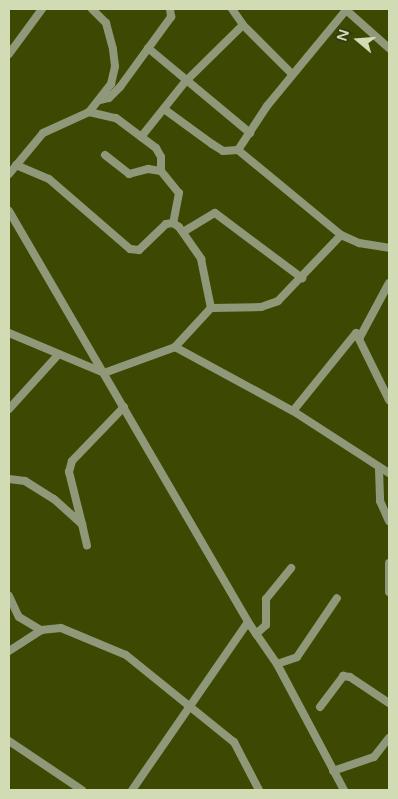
<!DOCTYPE html>
<style>
body{margin:0}
#map{position:relative;width:398px;height:799px;overflow:hidden;background:#3d4903;font-family:"Varela Round",sans-serif}
div>[style]{position:absolute}
.minor>*{height:8px;margin:-4px;padding:0 4px;transform-origin:4px;border-radius:4px;background:#90987a}
span{translate:-50% -50%;white-space:nowrap;text-align:center;line-height:1.15;-webkit-text-stroke:4.5px #343d11;paint-order:stroke}
.frame{position:absolute;inset:0;border:10px solid #d2dcb4;pointer-events:none}
.north{position:absolute;left:333px;top:15px;width:50px;height:50px;-webkit-text-stroke:4px #343d11;paint-order:stroke;rotate:288deg;font-size:14px;font-weight:700;line-height:20px;text-align:center;color:#d2dcb4}
.north::after{content:'';display:block;margin:auto;width:18px;height:22px;background:#d2dcb4;clip-path:polygon(50% 0,100% 100%,50% 72%,0 100%)}
</style>
<div id="map">
<div class="minor">
<div style="left:232px;top:9px;width:19px;rotate:55deg"></div>
<div style="left:243px;top:25px;width:69px;rotate:45deg"></div>
<div style="left:345px;top:9px;width:59px;rotate:41.6deg"></div>
<div style="left:148px;top:48px;width:133px;rotate:39.8deg"></div>
<div style="left:9px;top:54px;width:56px;rotate:-53.7deg"></div>
<div style="left:100px;top:100px;width:9px;rotate:-13deg"></div>
<div style="left:109px;top:98px;width:16px;rotate:-45deg"></div>
<div style="left:120px;top:87px;width:87px;rotate:-53.9deg"></div>
<div style="left:171px;top:17px;width:8px;rotate:-97deg"></div>
<div style="left:164px;top:109px;width:59px;rotate:36.1deg"></div>
<div style="left:212px;top:144px;width:13px;rotate:32deg"></div>
<div style="left:223px;top:151px;width:15px;rotate:-4deg"></div>
<div style="left:238px;top:150px;width:134px;rotate:39.5deg"></div>
<div style="left:341px;top:235px;width:20px;rotate:24deg"></div>
<div style="left:359px;top:243px;width:30px;rotate:9deg"></div>
<div style="left:89px;top:112px;width:28px;rotate:13deg"></div>
<div style="left:116px;top:118px;width:50px;rotate:36.9deg"></div>
<div style="left:156px;top:148px;width:10px;rotate:61deg"></div>
<div style="left:161px;top:157px;width:14px;rotate:90deg"></div>
<div style="left:141px;top:137px;width:70px;rotate:-51.3deg"></div>
<div style="left:185px;top:82px;width:81px;rotate:-44.5deg"></div>
<div style="left:238px;top:150px;width:53px;rotate:-56.6deg"></div>
<div style="left:267px;top:106px;width:124px;rotate:-50.5deg"></div>
<div style="left:105px;top:155px;width:31px;rotate:38deg"></div>
<div style="left:129px;top:174px;width:20px;rotate:-15deg"></div>
<div style="left:148px;top:169px;width:13px;rotate:9deg"></div>
<div style="left:161px;top:171px;width:28px;rotate:51deg"></div>
<div style="left:179px;top:193px;width:31px;rotate:101deg"></div>
<div style="left:16px;top:165px;width:36px;rotate:23deg"></div>
<div style="left:49px;top:179px;width:107px;rotate:40.8deg"></div>
<div style="left:130px;top:249px;width:9px;rotate:6deg"></div>
<div style="left:139px;top:250px;width:37px;rotate:-44deg"></div>
<div style="left:166px;top:224px;width:7px;rotate:-8deg"></div>
<div style="left:173px;top:223px;width:7px;rotate:34deg"></div>
<div style="left:179px;top:227px;width:39px;rotate:55deg"></div>
<div style="left:201px;top:259px;width:50px;rotate:78.5deg"></div>
<div style="left:9px;top:174px;width:53px;rotate:-50.3deg"></div>
<div style="left:43px;top:133px;width:51px;rotate:-24.5deg"></div>
<div style="left:89px;top:112px;width:36px;rotate:-52deg"></div>
<div style="left:111px;top:84px;width:18px;rotate:-77deg"></div>
<div style="left:115px;top:66px;width:17px;rotate:-97deg"></div>
<div style="left:113px;top:49px;width:27px;rotate:-105deg"></div>
<div style="left:106px;top:23px;width:20px;rotate:-135deg"></div>
<div style="left:9px;top:211px;width:475px;rotate:59.8deg"></div>
<div style="left:248px;top:622px;width:204px;rotate:124.6deg"></div>
<div style="left:183px;top:232px;width:37px;rotate:-31deg"></div>
<div style="left:215px;top:213px;width:109px;rotate:36.8deg"></div>
<div style="left:9px;top:333px;width:103px;rotate:22.8deg"></div>
<div style="left:104px;top:373px;width:76px;rotate:-20.1deg"></div>
<div style="left:175px;top:347px;width:53px;rotate:-47.3deg"></div>
<div style="left:211px;top:308px;width:50px;rotate:-1.1deg"></div>
<div style="left:261px;top:307px;width:18px;rotate:-19deg"></div>
<div style="left:278px;top:301px;width:91px;rotate:-46.3deg"></div>
<div style="left:360px;top:337px;width:61px;rotate:-61.8deg"></div>
<div style="left:175px;top:347px;width:134px;rotate:28.5deg"></div>
<div style="left:293px;top:411px;width:114px;rotate:32.9deg"></div>
<div style="left:9px;top:409px;width:73px;rotate:-47.8deg"></div>
<div style="left:293px;top:411px;width:100px;rotate:-51.1deg"></div>
<div style="left:356px;top:333px;width:75px;rotate:63.8deg"></div>
<div style="left:379px;top:469px;width:32px;rotate:88deg"></div>
<div style="left:380px;top:501px;width:22px;rotate:66deg"></div>
<div style="left:9px;top:479px;width:16px;rotate:7deg"></div>
<div style="left:25px;top:481px;width:34px;rotate:32deg"></div>
<div style="left:54px;top:499px;width:38px;rotate:42deg"></div>
<div style="left:82px;top:524px;width:22px;rotate:77deg"></div>
<div style="left:82px;top:524px;width:54px;rotate:-104deg"></div>
<div style="left:69px;top:472px;width:11px;rotate:-75deg"></div>
<div style="left:72px;top:461px;width:75px;rotate:-46.1deg"></div>
<div style="left:389px;top:563px;width:29px;rotate:90deg"></div>
<div style="left:9px;top:596px;width:23px;rotate:65deg"></div>
<div style="left:19px;top:617px;width:26px;rotate:31deg"></div>
<div style="left:41px;top:630px;width:20px;rotate:-6deg"></div>
<div style="left:61px;top:628px;width:70px;rotate:22.6deg"></div>
<div style="left:126px;top:655px;width:139px;rotate:38.9deg"></div>
<div style="left:234px;top:742px;width:54px;rotate:62.5deg"></div>
<div style="left:248px;top:622px;width:51px;rotate:55.4deg"></div>
<div style="left:277px;top:664px;width:143px;rotate:62deg"></div>
<div style="left:256px;top:634px;width:13px;rotate:-42deg"></div>
<div style="left:266px;top:625px;width:26px;rotate:-90deg"></div>
<div style="left:266px;top:599px;width:40px;rotate:-51deg"></div>
<div style="left:9px;top:651px;width:38px;rotate:-33deg"></div>
<div style="left:277px;top:664px;width:21px;rotate:-19deg"></div>
<div style="left:297px;top:657px;width:71px;rotate:-55.9deg"></div>
<div style="left:320px;top:707px;width:39px;rotate:-53deg"></div>
<div style="left:343px;top:676px;width:7px;rotate:8deg"></div>
<div style="left:350px;top:677px;width:47px;rotate:33.7deg"></div>
<div style="left:9px;top:741px;width:88px;rotate:33.9deg"></div>
<div style="left:333px;top:771px;width:43px;rotate:-18.9deg"></div>
<div style="left:374px;top:757px;width:24px;rotate:-52deg"></div>
</div>
<div class="frame"></div>
<div class="north">N</div>
</div>
